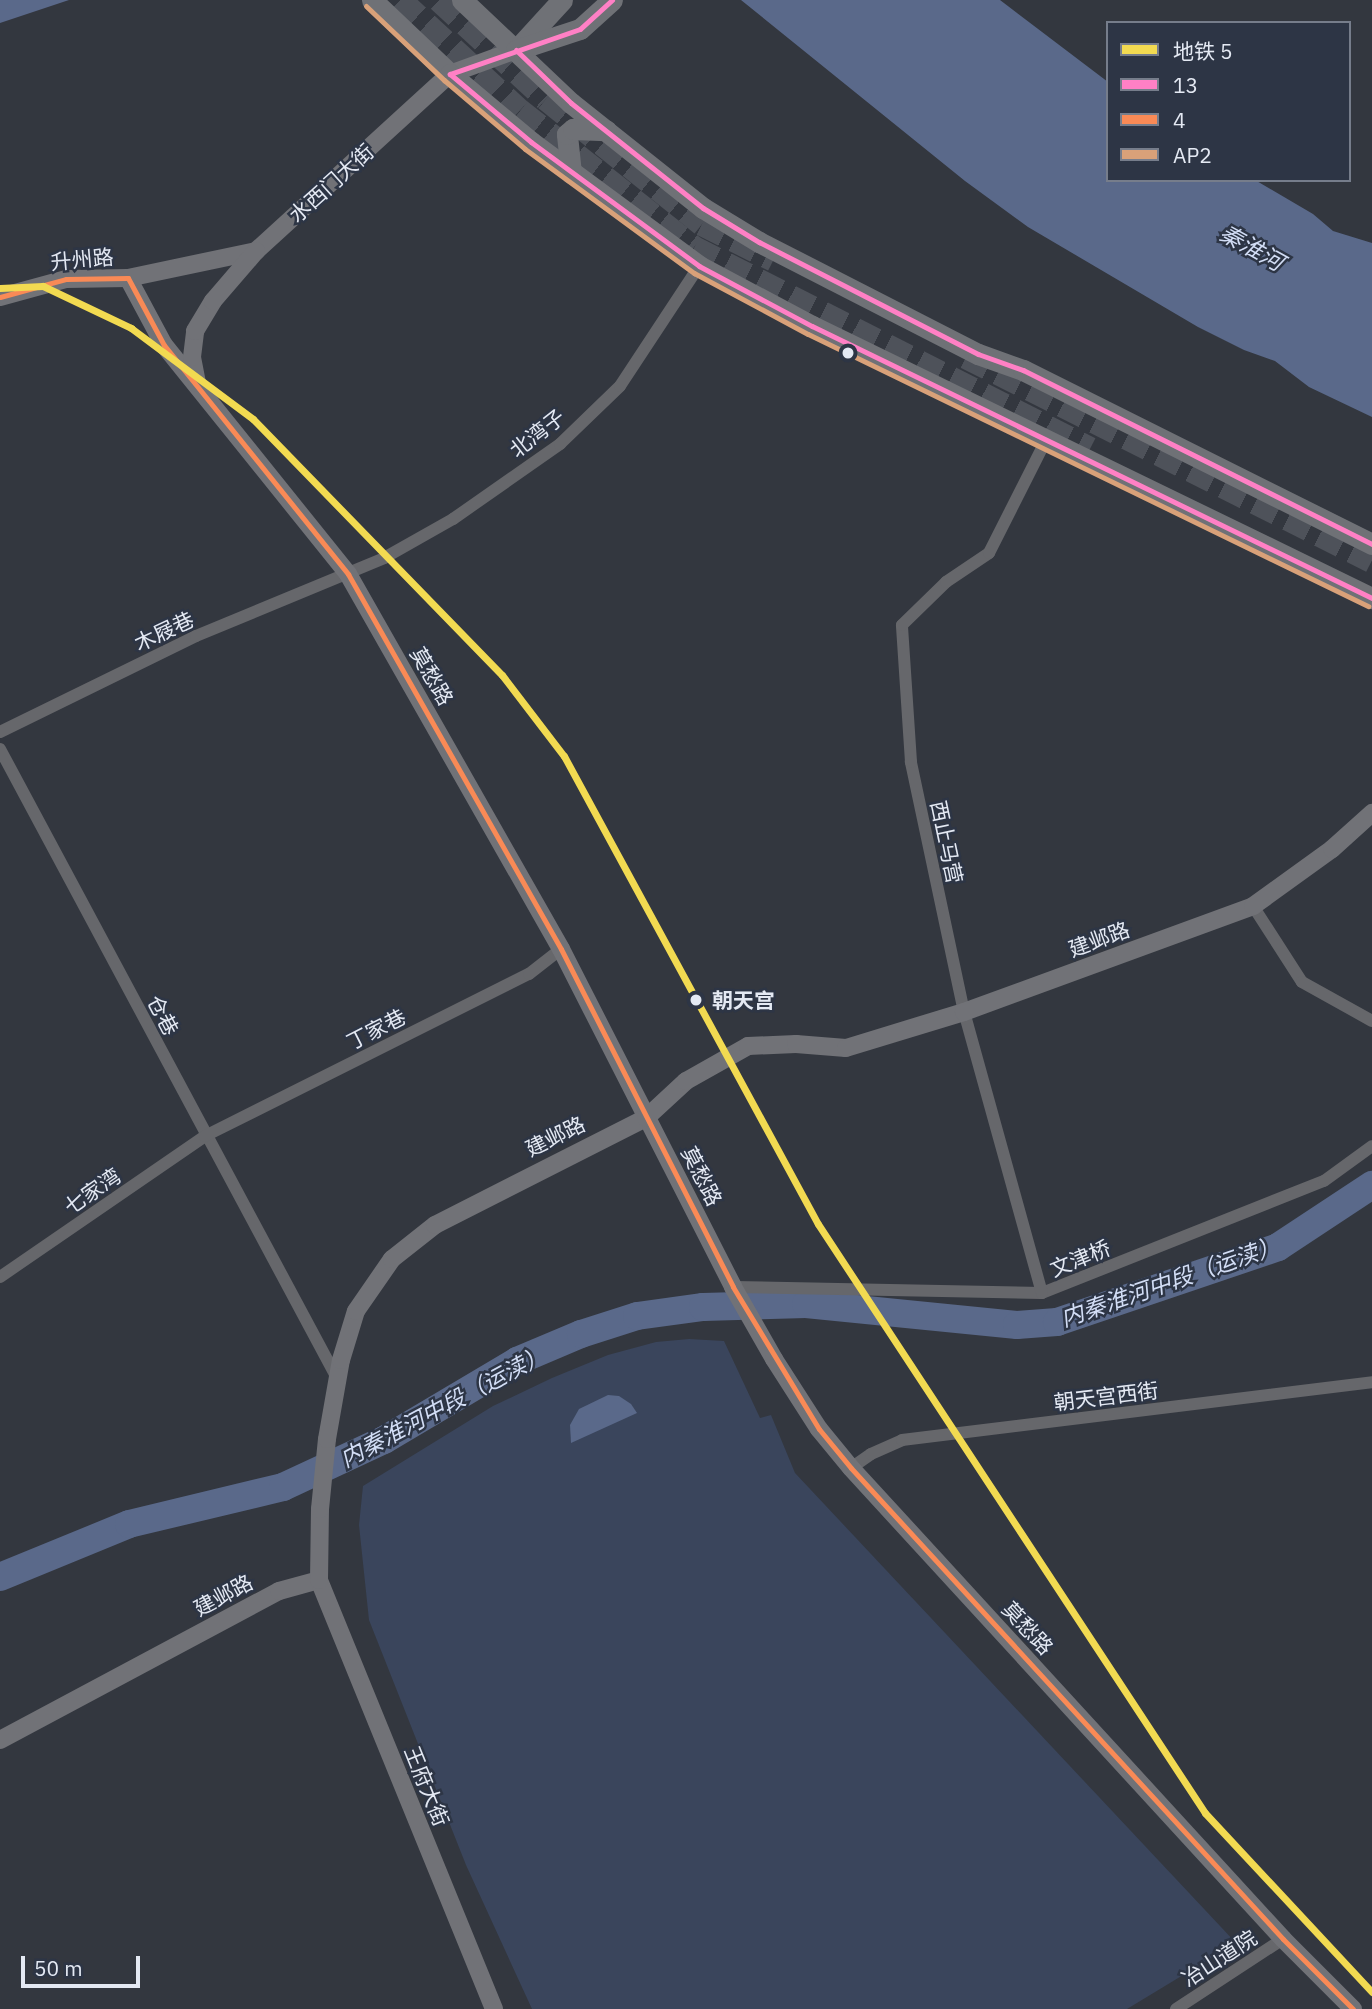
<!DOCTYPE html>
<meta charset="utf-8">
<style>
body{margin:0}
#map{position:relative;width:1372px;height:2009px;overflow:hidden;background:#33373f;font-family:"IBM Plex Sans","Noto Sans SC",sans-serif}
div>[style]{position:absolute}
.green>*{inset:0;background:#3a455c}
.water>*{inset:0;background:#5a698a}
.river>*{height:28px;margin:-14px;padding:0 14px;transform-origin:14px;border-radius:14px;background:#5a698a}
.highway-tunnel>*{height:24px;margin-top:-12px;transform-origin:0;background:repeating-linear-gradient(90deg,#4e525a 0 24px,transparent 0 36px)}
.street>*{height:12px;margin:-6px;padding:0 6px;transform-origin:6px;border-radius:6px;background:#66676b}
.secondary>*{height:18px;margin:-9px;padding:0 9px;transform-origin:9px;border-radius:9px;background:#717277}
.primary>*{height:21px;margin:-10.5px;padding:0 10.5px;transform-origin:10.5px;border-radius:10.5px;background:#6f7176}
.bus-1>*{height:5px;margin:-2.5px;padding:0 2.5px;transform-origin:2.5px;border-radius:2.5px;background:#ff80c5}
.bus-2>*{height:5px;margin:-2.5px;padding:0 2.5px;transform-origin:2.5px;border-radius:2.5px;background:#f98a56}
.bus-3>*{height:5px;margin:-2.5px;padding:0 2.5px;transform-origin:2.5px;border-radius:2.5px;background:#d9a179}
.metro-1>*{height:7px;margin:-3.5px;padding:0 3.5px;transform-origin:3.5px;border-radius:3.5px;background:#f2da51}
.dots>*{width:19px;height:19px;translate:-50% -50%;box-sizing:border-box;border:4px solid #2d3545;border-radius:50%}
span{translate:-50% -50%;white-space:nowrap;text-align:center;line-height:1.15;-webkit-text-stroke:5px #2d3545;paint-order:stroke}
.street-label{font-size:21px;color:#e4e9f3}
.stop-label{font-size:21px;color:#e4e9f3;font-weight:700}
.left{translate:0 -50%;text-align:left}
.water-label{font-size:23px;color:#d2ddf5;font-style:italic}
.legend{position:absolute;left:1106px;top:21px;width:245px;height:161px;box-sizing:border-box;background:#2d3545;border:2px solid #767d8b;margin:0;padding:9px 12px;list-style:none;font-size:21px;color:#e4e9f3}
.legend li{display:flex;align-items:center;gap:14px;height:35px}
.legend b{width:35px;border:2px solid #767d8b}
.scale{position:absolute;left:21px;top:1956px;width:119px;height:32px;box-sizing:border-box;border:4px solid #e4e9f3;border-top:0;padding-left:9px;font-size:21px;line-height:24px;white-space:nowrap;color:#e4e9f3;-webkit-text-stroke:5px #2d3545;paint-order:stroke}
</style>
<div id="map">
<div class="green">
<div style="clip-path:polygon(689px 1339px,724px 1341px,760px 1418px,771px 1415px,795px 1473px,1236px 1943px,1127px 2009px,532px 2009px,466px 1865px,369px 1620px,359px 1525px,363px 1486px,493px 1406px,552px 1378px,608px 1355px,656px 1342px)"></div>
</div>
<div class="water">
<div style="clip-path:polygon(0 0,69px 0,0 23px)"></div>
<div style="clip-path:polygon(741px 0,1000px 0,1108px 82px,1108px 180px,1255px 180px,1313px 214px,1333px 231px,1372px 243px,1372px 417px,1309px 387px,1275px 361px,1244px 350px,1198px 327px,1028px 227px,965px 181px)"></div>
<div style="clip-path:polygon(608px 1395px,619px 1396px,631px 1404px,637px 1413px,571px 1443px,570px 1425px,579px 1409px)"></div>
</div>
<div class="river">
<div style="left:0;top:1577px;width:139px;rotate:-22.3deg"></div>
<div style="left:129px;top:1524px;width:158px;rotate:-13.5deg"></div>
<div style="left:283px;top:1487px;width:111px;rotate:-25deg"></div>
<div style="left:384px;top:1440px;width:155px;rotate:-30.7deg"></div>
<div style="left:517px;top:1361px;width:69px;rotate:-22.9deg"></div>
<div style="left:581px;top:1334px;width:59px;rotate:-17.8deg"></div>
<div style="left:637px;top:1316px;width:67px;rotate:-7.8deg"></div>
<div style="left:703px;top:1307px;width:103px;rotate:-1.7deg"></div>
<div style="left:806px;top:1304px;width:212px;rotate:5.7deg"></div>
<div style="left:1017px;top:1325px;width:40px;rotate:-4.3deg"></div>
<div style="left:1057px;top:1322px;width:233px;rotate:-18.7deg"></div>
<div style="left:1278px;top:1247px;width:113px;rotate:-33.4deg"></div>
</div>
<div class="highway-tunnel">
<div style="left:400px;top:0;width:163px;rotate:42.8deg"></div>
<div style="left:520px;top:111px;width:221px;rotate:38.2deg"></div>
<div style="left:694px;top:248px;width:444px;rotate:26.9deg"></div>
<div style="left:439px;top:0;width:146px;rotate:42.8deg"></div>
<div style="left:546px;top:99px;width:200px;rotate:38.7deg"></div>
<div style="left:702px;top:224px;width:80px;rotate:26.6deg"></div>
<div style="left:966px;top:357px;width:454px;rotate:26.7deg"></div>
</div>
<div class="street">
<div style="left:0;top:732px;width:218px;rotate:-26.1deg"></div>
<div style="left:196px;top:636px;width:204px;rotate:-22.5deg"></div>
<div style="left:384px;top:558px;width:79px;rotate:-29.5deg"></div>
<div style="left:453px;top:519px;width:131px;rotate:-35deg"></div>
<div style="left:560px;top:444px;width:83px;rotate:-44deg"></div>
<div style="left:620px;top:386px;width:144px;rotate:-56.6deg"></div>
<div style="left:0;top:749px;width:714px;rotate:61.82deg"></div>
<div style="left:1253px;top:906px;width:90px;rotate:57.2deg"></div>
<div style="left:1302px;top:982px;width:80px;rotate:29.1deg"></div>
<div style="left:0;top:1277px;width:249px;rotate:-34.5deg"></div>
<div style="left:205px;top:1136px;width:362px;rotate:-26.6deg"></div>
<div style="left:529px;top:974px;width:41px;rotate:-38deg"></div>
<div style="left:733px;top:1287px;width:309px;rotate:1.1deg"></div>
<div style="left:1042px;top:1293px;width:303px;rotate:-21.7deg"></div>
<div style="left:1324px;top:1181px;width:59px;rotate:-36.1deg"></div>
<div style="left:1042px;top:1293px;width:292px;rotate:-105.5deg"></div>
<div style="left:964px;top:1012px;width:256px;rotate:-102deg"></div>
<div style="left:911px;top:762px;width:137px;rotate:-93.8deg"></div>
<div style="left:902px;top:625px;width:62px;rotate:-44.3deg"></div>
<div style="left:946px;top:582px;width:52px;rotate:-34deg"></div>
<div style="left:989px;top:553px;width:127px;rotate:-63.2deg"></div>
<div style="left:851px;top:1468px;width:24px;rotate:-35deg"></div>
<div style="left:871px;top:1454px;width:34px;rotate:-24deg"></div>
<div style="left:902px;top:1440px;width:474px;rotate:-7deg"></div>
<div style="left:1176px;top:2009px;width:128px;rotate:-33.2deg"></div>
</div>
<div class="secondary">
<div style="left:128px;top:278px;width:76px;rotate:61.8deg"></div>
<div style="left:164px;top:345px;width:294px;rotate:51.2deg"></div>
<div style="left:348px;top:574px;width:431px;rotate:60.4deg"></div>
<div style="left:561px;top:949px;width:379px;rotate:63deg"></div>
<div style="left:733px;top:1287px;width:83px;rotate:60.3deg"></div>
<div style="left:774px;top:1359px;width:83px;rotate:57.3deg"></div>
<div style="left:819px;top:1429px;width:50px;rotate:50.6deg"></div>
<div style="left:851px;top:1468px;width:639px;rotate:47.47deg"></div>
<div style="left:1283px;top:1939px;width:99px;rotate:45deg"></div>
<div style="left:0;top:297px;width:68px;rotate:-15.3deg"></div>
<div style="left:66px;top:279px;width:62px;rotate:-0.9deg"></div>
<div style="left:128px;top:278px;width:131px;rotate:-11.9deg"></div>
<div style="left:256px;top:251px;width:263px;rotate:-42.4deg"></div>
<div style="left:450px;top:74px;width:70px;rotate:-20deg"></div>
<div style="left:197px;top:383px;width:26px;rotate:-101deg"></div>
<div style="left:192px;top:357px;width:26px;rotate:-83deg"></div>
<div style="left:195px;top:331px;width:35px;rotate:-59deg"></div>
<div style="left:213px;top:301px;width:66px;rotate:-49.3deg"></div>
<div style="left:0;top:1740px;width:316px;rotate:-28.1deg"></div>
<div style="left:279px;top:1591px;width:41px;rotate:-15.4deg"></div>
<div style="left:494px;top:2009px;width:463px;rotate:-112.2deg"></div>
<div style="left:319px;top:1580px;width:71px;rotate:-89.2deg"></div>
<div style="left:320px;top:1509px;width:70px;rotate:-84.3deg"></div>
<div style="left:327px;top:1439px;width:80px;rotate:-80deg"></div>
<div style="left:341px;top:1360px;width:51px;rotate:-73deg"></div>
<div style="left:356px;top:1311px;width:63px;rotate:-55.3deg"></div>
<div style="left:392px;top:1259px;width:55px;rotate:-38.3deg"></div>
<div style="left:435px;top:1225px;width:237px;rotate:-26.9deg"></div>
<div style="left:646px;top:1118px;width:54px;rotate:-42.8deg"></div>
<div style="left:686px;top:1081px;width:71px;rotate:-29.4deg"></div>
<div style="left:748px;top:1046px;width:48px;rotate:-2.4deg"></div>
<div style="left:796px;top:1044px;width:50px;rotate:4.6deg"></div>
<div style="left:846px;top:1048px;width:123px;rotate:-17deg"></div>
<div style="left:964px;top:1012px;width:308px;rotate:-20.1deg"></div>
<div style="left:1253px;top:906px;width:97px;rotate:-35.8deg"></div>
<div style="left:1332px;top:849px;width:54px;rotate:-42deg"></div>
</div>
<div class="primary">
<div style="left:372px;top:0;width:108px;rotate:43.5deg"></div>
<div style="left:450px;top:74px;width:106px;rotate:40deg"></div>
<div style="left:531px;top:142px;width:209px;rotate:36.4deg"></div>
<div style="left:699px;top:266px;width:128px;rotate:28deg"></div>
<div style="left:812px;top:326px;width:623px;rotate:25.91deg"></div>
<div style="left:462px;top:0;width:150px;rotate:43.4deg"></div>
<div style="left:571px;top:103px;width:169px;rotate:38.5deg"></div>
<div style="left:703px;top:208px;width:66px;rotate:31.3deg"></div>
<div style="left:759px;top:242px;width:246px;rotate:27.1deg"></div>
<div style="left:978px;top:354px;width:48px;rotate:19.6deg"></div>
<div style="left:1023px;top:370px;width:390px;rotate:26.5deg"></div>
<div style="left:518px;top:48px;width:65px;rotate:-47.5deg"></div>
<div style="left:516px;top:50px;width:67px;rotate:-18.2deg"></div>
<div style="left:580px;top:29px;width:43px;rotate:-42.2deg"></div>
<div style="left:571px;top:173px;width:39px;rotate:-96deg"></div>
<div style="left:567px;top:134px;width:8px;rotate:-40deg"></div>
<div style="left:573px;top:129px;width:33px;rotate:2deg"></div>
</div>
<div class="bus-1">
<div style="left:612px;top:0;width:43px;rotate:137.8deg"></div>
<div style="left:580px;top:29px;width:138px;rotate:160.9deg"></div>
<div style="left:450px;top:74px;width:106px;rotate:40deg"></div>
<div style="left:531px;top:142px;width:209px;rotate:36.4deg"></div>
<div style="left:699px;top:266px;width:128px;rotate:28deg"></div>
<div style="left:812px;top:326px;width:623px;rotate:25.91deg"></div>
<div style="left:516px;top:50px;width:76px;rotate:43.9deg"></div>
<div style="left:571px;top:103px;width:169px;rotate:38.5deg"></div>
<div style="left:703px;top:208px;width:66px;rotate:31.3deg"></div>
<div style="left:759px;top:242px;width:246px;rotate:27.1deg"></div>
<div style="left:978px;top:354px;width:48px;rotate:19.6deg"></div>
<div style="left:1023px;top:370px;width:390px;rotate:26.5deg"></div>
</div>
<div class="bus-2">
<div style="left:0;top:297px;width:68px;rotate:-15.3deg"></div>
<div style="left:66px;top:279px;width:62px;rotate:-0.9deg"></div>
<div style="left:128px;top:278px;width:76px;rotate:61.8deg"></div>
<div style="left:164px;top:345px;width:294px;rotate:51.2deg"></div>
<div style="left:348px;top:574px;width:431px;rotate:60.4deg"></div>
<div style="left:561px;top:949px;width:379px;rotate:63deg"></div>
<div style="left:733px;top:1287px;width:166px;rotate:58.8deg"></div>
<div style="left:819px;top:1429px;width:50px;rotate:50.6deg"></div>
<div style="left:851px;top:1468px;width:639px;rotate:47.47deg"></div>
<div style="left:1283px;top:1939px;width:99px;rotate:45deg"></div>
</div>
<div class="bus-3">
<div style="left:366px;top:6px;width:108px;rotate:43.5deg"></div>
<div style="left:444px;top:80px;width:106px;rotate:40.4deg"></div>
<div style="left:525px;top:149px;width:210px;rotate:36.3deg"></div>
<div style="left:694px;top:273px;width:129px;rotate:28.2deg"></div>
<div style="left:808px;top:334px;width:623px;rotate:25.91deg"></div>
</div>
<div class="metro-1">
<div style="left:0;top:288px;width:43px;rotate:-2.7deg"></div>
<div style="left:43px;top:286px;width:98px;rotate:25.5deg"></div>
<div style="left:131px;top:328px;width:152px;rotate:36.7deg"></div>
<div style="left:253px;top:419px;width:357px;rotate:45.8deg"></div>
<div style="left:502px;top:675px;width:102px;rotate:52.6deg"></div>
<div style="left:564px;top:756px;width:532px;rotate:61.51deg"></div>
<div style="left:818px;top:1224px;width:705px;rotate:56.69deg"></div>
<div style="left:1205px;top:1813px;width:245px;rotate:47deg"></div>
</div>
<div class="dots">
<div style="left:848px;top:353px;background:#e4e9f3"></div>
<div style="left:696px;top:1000px;background:#e4e9f3"></div>
</div>
<div class="street-label">
<span style="left:331px;top:183px;rotate:-42deg">水西门大街</span>
<span style="left:82px;top:259px;rotate:-5deg">升州路</span>
<span style="left:537px;top:433px;rotate:-38deg">北湾子</span>
<span style="left:164px;top:631px;rotate:-25deg">木屐巷</span>
<span style="left:432px;top:676px;rotate:60deg">莫愁路</span>
<span style="left:947px;top:842px;rotate:78deg">西止马营</span>
<span style="left:1099px;top:939px;rotate:-20deg">建邺路</span>
<span style="left:163px;top:1015px;rotate:62deg">仓巷</span>
<span style="left:376px;top:1029px;rotate:-27deg">丁家巷</span>
<span style="left:555px;top:1136px;rotate:-26deg">建邺路</span>
<span style="left:702px;top:1176px;rotate:63deg">莫愁路</span>
<span style="left:92px;top:1191px;rotate:-35deg">七家湾</span>
<span style="left:1080px;top:1258px;rotate:-22deg">文津桥</span>
<span style="left:1106px;top:1396px;rotate:-7deg">朝天宫西街</span>
<span style="left:223px;top:1595px;rotate:-28deg">建邺路</span>
<span style="left:1028px;top:1628px;rotate:47deg">莫愁路</span>
<span style="left:427px;top:1786px;rotate:68deg">王府大街</span>
<span style="left:1219px;top:1958px;rotate:-33deg">冶山道院</span>
</div>
<div class="stop-label">
<span class="left" style="left:712px;top:1000px">朝天宫</span>
</div>
<div class="water-label">
<span style="left:1252px;top:247px;rotate:29deg">秦淮河</span>
<span style="left:1170px;top:1281px;rotate:-19deg">内秦淮河中段（运渎）</span>
<span style="left:443px;top:1406px;rotate:-28deg">内秦淮河中段（运渎）</span>
</div>
<ul class="legend">
<li><b style="height:9px;background:#f2da51"></b>地铁 5</li>
<li><b style="height:9px;background:#ff80c5"></b>13</li>
<li><b style="height:9px;background:#f98a56"></b>4</li>
<li><b style="height:9px;background:#d9a179"></b>AP2</li>
</ul>
<div class="scale">50 m</div>
</div>
